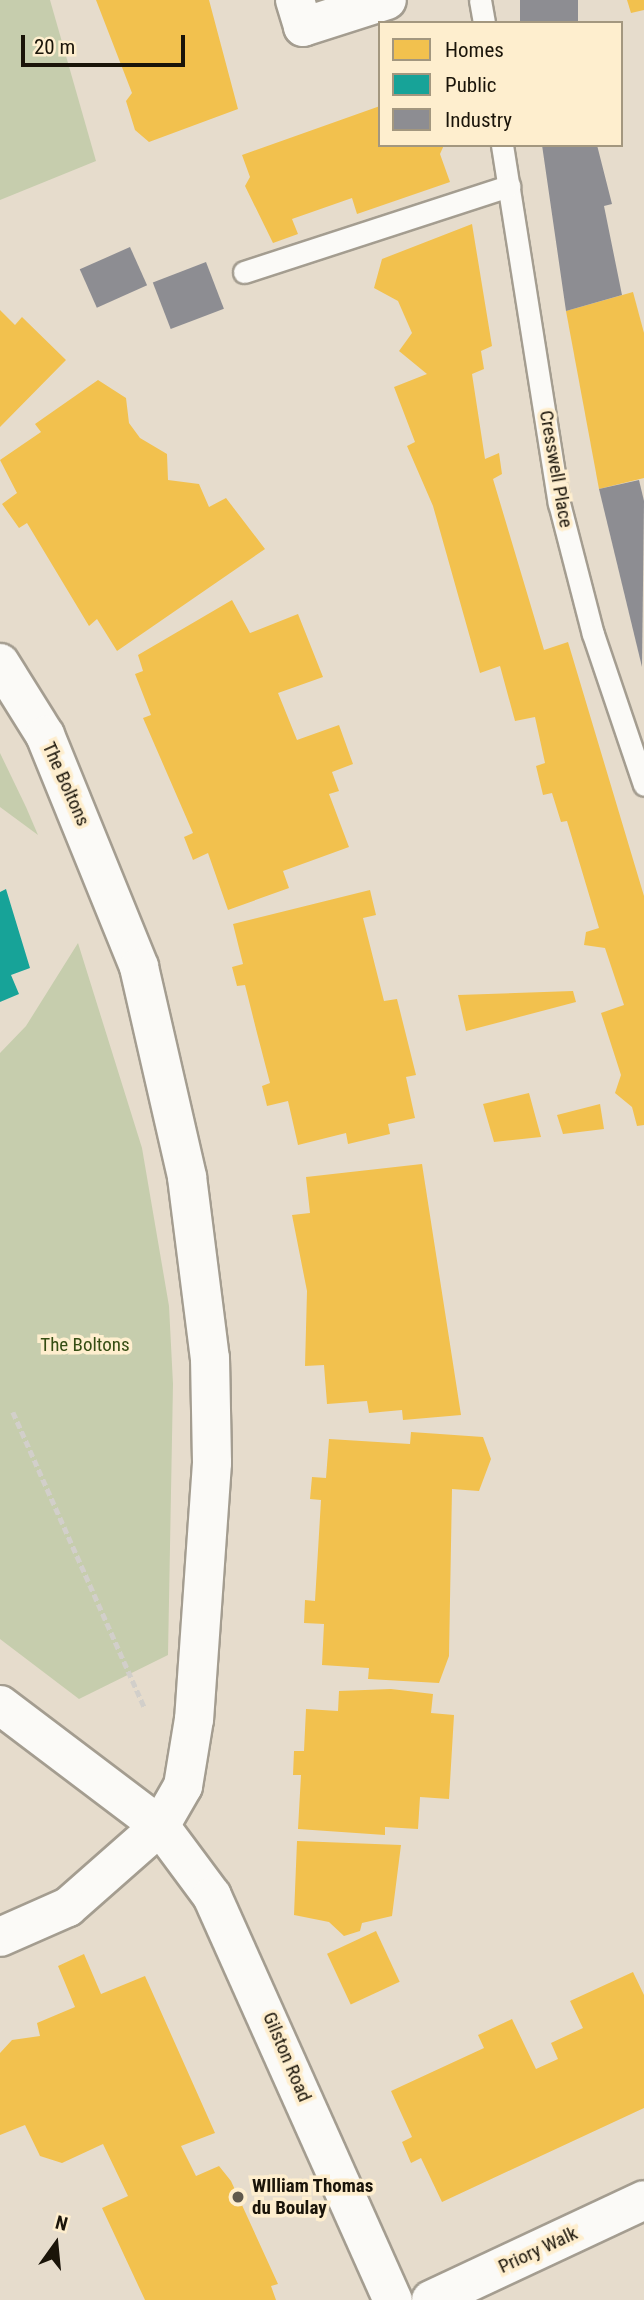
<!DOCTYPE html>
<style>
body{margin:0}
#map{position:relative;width:644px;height:2300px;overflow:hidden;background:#e6dccc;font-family:"Roboto Condensed",sans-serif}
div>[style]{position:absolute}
.green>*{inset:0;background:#c6cdad}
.homes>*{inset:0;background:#f2c14e;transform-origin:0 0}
.public>*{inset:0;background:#17a398}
.industry>*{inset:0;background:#8d8d92;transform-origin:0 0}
.path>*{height:4.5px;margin-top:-2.25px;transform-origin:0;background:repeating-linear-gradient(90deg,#d2cfca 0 7px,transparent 0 10.5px)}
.roads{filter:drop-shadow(2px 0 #a49d90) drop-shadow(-2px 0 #a49d90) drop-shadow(0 2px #a49d90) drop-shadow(0 -2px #a49d90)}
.service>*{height:21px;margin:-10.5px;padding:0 10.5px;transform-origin:10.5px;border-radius:10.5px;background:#fbfaf7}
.minor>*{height:38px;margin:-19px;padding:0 19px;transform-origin:19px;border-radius:19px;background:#fbfaf7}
.dots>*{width:19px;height:19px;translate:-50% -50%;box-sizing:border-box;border:4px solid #feeece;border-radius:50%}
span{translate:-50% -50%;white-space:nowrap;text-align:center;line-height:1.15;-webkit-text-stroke:7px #feeece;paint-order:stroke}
.street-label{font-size:19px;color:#1a1409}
.park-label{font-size:19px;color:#354d13}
.poi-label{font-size:19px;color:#1a1409;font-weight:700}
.left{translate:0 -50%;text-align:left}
.legend{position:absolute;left:378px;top:21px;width:245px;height:126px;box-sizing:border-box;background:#feeece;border:2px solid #a3977f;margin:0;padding:9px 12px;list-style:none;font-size:21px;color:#1a1409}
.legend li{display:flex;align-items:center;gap:14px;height:35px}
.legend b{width:35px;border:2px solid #a3977f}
.north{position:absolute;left:21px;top:2209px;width:70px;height:70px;-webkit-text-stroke:5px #feeece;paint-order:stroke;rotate:15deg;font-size:19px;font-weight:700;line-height:28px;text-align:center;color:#1a1409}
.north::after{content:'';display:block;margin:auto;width:24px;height:32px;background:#1a1409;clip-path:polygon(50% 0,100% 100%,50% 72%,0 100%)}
.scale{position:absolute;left:21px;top:35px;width:164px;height:32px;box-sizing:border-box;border:4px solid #1a1409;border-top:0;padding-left:9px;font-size:21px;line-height:24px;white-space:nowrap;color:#1a1409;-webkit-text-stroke:5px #feeece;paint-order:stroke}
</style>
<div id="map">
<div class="green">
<div style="clip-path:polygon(0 0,50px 0,96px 161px,0 200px)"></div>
<div style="clip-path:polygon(0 753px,26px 807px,38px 835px,0 807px)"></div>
<div style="clip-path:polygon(78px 943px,142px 1148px,169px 1306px,173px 1384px,168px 1655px,79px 1699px,0 1639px,0 1053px,26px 1026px)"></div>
</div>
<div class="homes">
<div style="clip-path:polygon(96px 0,209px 0,238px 109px,149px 142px,135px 130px,126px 101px,132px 93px)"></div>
<div style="clip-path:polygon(627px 0,644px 0,644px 10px,631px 13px)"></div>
<div style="clip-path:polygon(380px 106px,380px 145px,444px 145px,440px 154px,450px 182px,357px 214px,352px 198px,292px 219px,298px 234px,273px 243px,245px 186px,250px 177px,242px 155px)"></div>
<div style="clip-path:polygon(472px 224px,492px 346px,481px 351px,484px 369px,472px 374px,485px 459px,499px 453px,502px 474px,493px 479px,544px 650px,568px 642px,644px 896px,644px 1125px,637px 1126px,632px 1107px,615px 1093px,621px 1075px,601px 1013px,624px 1005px,605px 948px,584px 945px,586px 932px,599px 928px,567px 821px,561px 822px,552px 793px,543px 795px,536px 766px,545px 763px,535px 717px,515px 721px,500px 666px,480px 673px,433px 506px,407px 446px,415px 442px,394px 387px,427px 374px,399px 351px,412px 333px,398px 301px,374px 288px,382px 259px)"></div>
<div style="clip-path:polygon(633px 292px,644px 333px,644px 478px,599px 489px,566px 311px)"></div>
<div style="clip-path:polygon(0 310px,15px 325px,22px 317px,66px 360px,0 427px)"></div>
<div style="clip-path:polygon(98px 380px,126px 398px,129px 423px,140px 438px,167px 454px,168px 480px,199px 484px,209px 507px,226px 498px,265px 549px,117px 651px,97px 619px,89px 626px,27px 523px,19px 528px,2px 504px,17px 493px,0 460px,41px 432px,35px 424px)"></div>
<div style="clip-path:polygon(232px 600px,250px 633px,298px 614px,323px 677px,278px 693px,297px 740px,339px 725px,353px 764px,332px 772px,339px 791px,329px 794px,349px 847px,283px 871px,289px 888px,228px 910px,208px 853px,193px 860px,184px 837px,193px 833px,143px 718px,151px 715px,135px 674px,143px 671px,138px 655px)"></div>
<div style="clip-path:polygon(370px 890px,376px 915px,363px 918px,384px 1001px,397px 999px,416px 1075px,406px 1077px,415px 1118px,388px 1124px,390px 1134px,348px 1144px,346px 1133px,298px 1145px,288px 1101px,267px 1106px,262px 1086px,270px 1083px,257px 1033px,245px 985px,237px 986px,232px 967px,243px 964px,233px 924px)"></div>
<div style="clip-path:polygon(573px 991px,576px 1002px,466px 1031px,458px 995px)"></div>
<div style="clip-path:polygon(529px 1093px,541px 1137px,494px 1142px,483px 1104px)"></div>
<div style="clip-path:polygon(600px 1104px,604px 1129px,563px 1134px,557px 1115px)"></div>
<div style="clip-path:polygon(422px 1164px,461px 1415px,403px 1420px,402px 1410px,369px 1413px,367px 1401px,327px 1404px,324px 1365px,305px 1366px,307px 1291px,292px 1215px,310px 1213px,306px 1177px)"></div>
<div style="clip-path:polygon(411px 1432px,483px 1437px,491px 1459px,479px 1491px,452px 1489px,449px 1656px,439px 1683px,368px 1679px,369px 1668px,322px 1665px,324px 1624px,304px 1623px,305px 1600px,315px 1601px,321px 1500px,310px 1499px,312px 1477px,326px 1478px,329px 1439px,410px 1444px)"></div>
<div style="clip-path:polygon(391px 1689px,433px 1694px,431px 1713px,454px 1715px,449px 1799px,420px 1797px,418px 1829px,385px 1827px,385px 1835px,298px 1829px,301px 1775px,293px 1775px,294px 1751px,304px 1751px,306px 1709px,338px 1711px,339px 1691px)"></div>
<div style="clip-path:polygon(297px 1841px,401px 1845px,392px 1916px,362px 1923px,360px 1931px,344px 1936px,329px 1922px,294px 1915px)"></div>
<div style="left:376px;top:1931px;width:56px;height:54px;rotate:65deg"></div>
<div style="clip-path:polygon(84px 1954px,101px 1994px,145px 1976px,215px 2133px,181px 2146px,196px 2176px,219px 2166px,231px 2181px,278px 2284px,271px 2286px,276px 2300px,145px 2300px,102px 2208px,128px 2196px,103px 2144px,62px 2163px,40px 2156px,25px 2125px,0 2135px,0 2053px,12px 2040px,40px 2036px,37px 2023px,75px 2007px,58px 1966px)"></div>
<div style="clip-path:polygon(633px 1972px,644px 1995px,644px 2108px,442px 2202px,421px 2158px,411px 2163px,402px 2142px,412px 2137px,391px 2091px,484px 2048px,478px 2035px,512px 2019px,536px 2069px,558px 2059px,551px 2043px,583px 2028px,570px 2001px)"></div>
</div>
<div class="public">
<div style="clip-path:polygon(6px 889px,30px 968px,11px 975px,19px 994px,0 1002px,0 892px)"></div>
</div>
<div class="industry">
<div style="left:520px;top:0;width:58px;height:23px"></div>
<div style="clip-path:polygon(542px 145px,597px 145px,612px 204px,604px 206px,622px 295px,566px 311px)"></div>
<div style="left:130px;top:247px;width:42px;height:55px;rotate:66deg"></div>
<div style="left:206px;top:262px;width:50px;height:57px;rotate:69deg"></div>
<div style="clip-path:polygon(639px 480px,644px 501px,642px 667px,599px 489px)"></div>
</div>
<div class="path">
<div style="left:13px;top:1412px;width:325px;rotate:66deg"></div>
</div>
<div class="roads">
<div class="service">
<div style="left:480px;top:0;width:23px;rotate:80deg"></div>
<div style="left:502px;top:145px;width:363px;rotate:81deg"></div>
<div style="left:559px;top:503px;width:135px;rotate:75.5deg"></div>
<div style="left:593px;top:634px;width:159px;rotate:71.3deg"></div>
<div style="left:244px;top:272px;width:279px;rotate:-18deg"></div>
</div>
<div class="minor">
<div style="left:295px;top:0;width:28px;rotate:73deg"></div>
<div style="left:303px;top:27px;width:88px;rotate:-17.8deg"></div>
<div style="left:0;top:663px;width:85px;rotate:58deg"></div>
<div style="left:45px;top:735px;width:250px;rotate:67.9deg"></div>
<div style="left:139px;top:967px;width:215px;rotate:77.1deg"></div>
<div style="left:187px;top:1177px;width:182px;rotate:82.8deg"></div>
<div style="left:210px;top:1358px;width:105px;rotate:88.9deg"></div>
<div style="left:212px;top:1463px;width:257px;rotate:94deg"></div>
<div style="left:194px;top:1719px;width:68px;rotate:99.3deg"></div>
<div style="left:183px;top:1786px;width:46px;rotate:119.9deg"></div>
<div style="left:160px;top:1826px;width:123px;rotate:138.6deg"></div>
<div style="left:68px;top:1907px;width:74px;rotate:156.2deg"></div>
<div style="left:0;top:1705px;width:201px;rotate:37.1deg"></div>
<div style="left:160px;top:1826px;width:87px;rotate:53.4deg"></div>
<div style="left:212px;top:1896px;width:443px;rotate:65.9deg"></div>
<div style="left:431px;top:2300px;width:235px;rotate:-25.1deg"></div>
</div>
</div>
<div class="dots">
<div style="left:238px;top:2197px;background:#615a4d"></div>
</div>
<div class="street-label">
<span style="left:556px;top:469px;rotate:80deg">Cresswell Place</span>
<span style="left:66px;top:784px;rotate:66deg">The Boltons</span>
<span style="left:287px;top:2057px;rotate:67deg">Gilston Road</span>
<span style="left:538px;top:2250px;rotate:-25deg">Priory Walk</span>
</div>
<div class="park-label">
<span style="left:85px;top:1345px">The Boltons</span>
</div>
<div class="poi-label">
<span class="left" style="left:252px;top:2197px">WIlliam Thomas<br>du Boulay</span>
</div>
<ul class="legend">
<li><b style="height:19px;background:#f2c14e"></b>Homes</li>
<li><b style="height:19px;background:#17a398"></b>Public</li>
<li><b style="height:19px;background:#8d8d92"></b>Industry</li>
</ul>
<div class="north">N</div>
<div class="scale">20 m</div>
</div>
